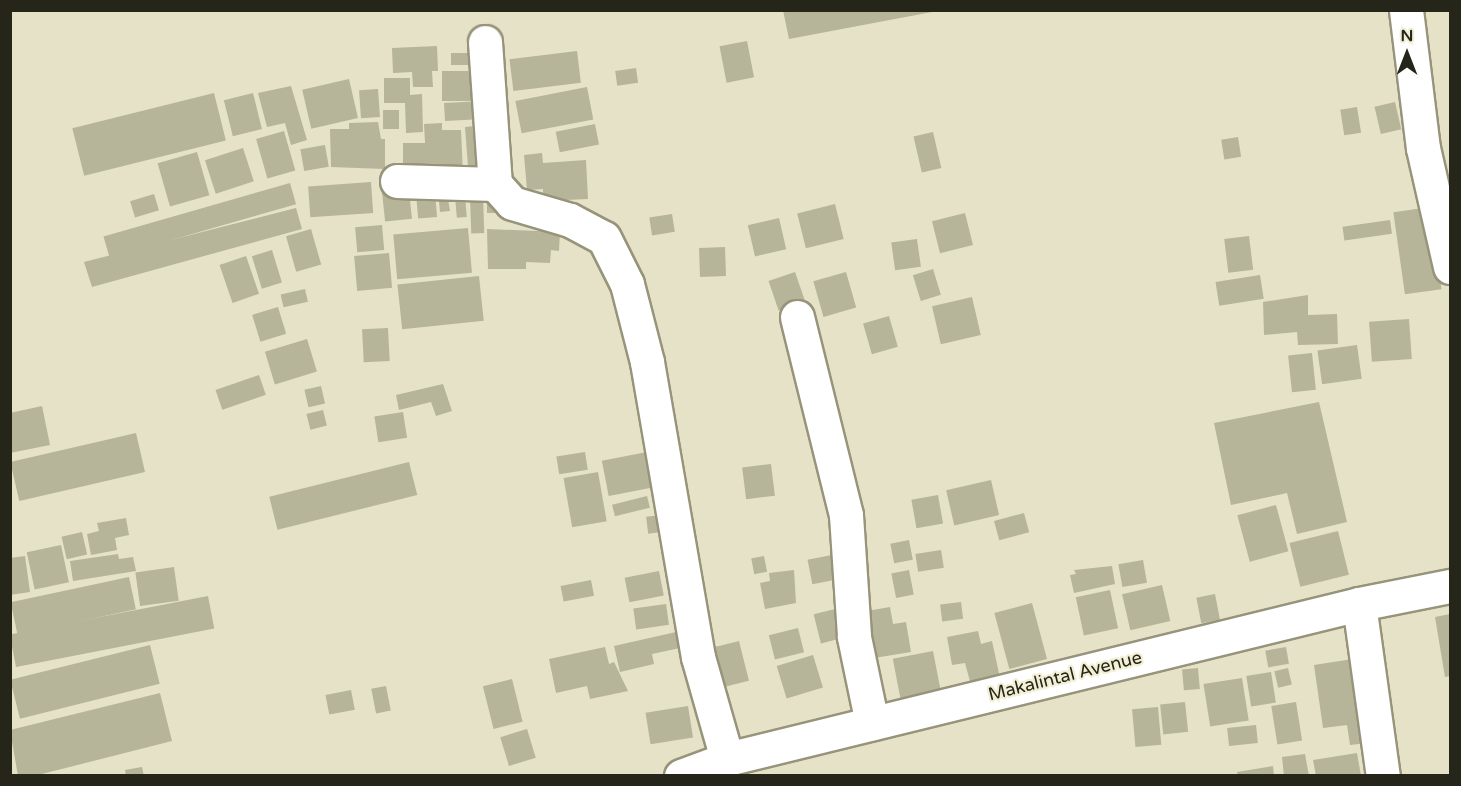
<!DOCTYPE html>
<style>
body{margin:0}
#map{position:relative;width:1461px;height:786px;overflow:hidden;background:#e5e2c7;font-family:"Varela Round",sans-serif}
div>[style]{position:absolute}
.building>*{inset:0;background:#b6b499;transform-origin:0 0}
.roads{filter:drop-shadow(2px 0 #97947b) drop-shadow(-2px 0 #97947b) drop-shadow(0 2px #97947b) drop-shadow(0 -2px #97947b)}
.minor>*{height:33px;margin:-16.5px;padding:0 16.5px;transform-origin:16.5px;border-radius:16.5px;background:#fff}
.major>*{height:33px;margin:-16.5px;padding:0 16.5px;transform-origin:16.5px;border-radius:16.5px;background:#fff}
span{translate:-50% -50%;white-space:nowrap;text-align:center;line-height:1.15;-webkit-text-stroke:4.5px #f2efd4;paint-order:stroke}
.street-label{font-size:18px;color:#26251a}
.frame{position:absolute;inset:0;border:12px solid #26251a;pointer-events:none}
.north{position:absolute;left:1377px;top:24px;width:60px;height:60px;-webkit-text-stroke:4px #f2efd4;paint-order:stroke;rotate:0deg;font-size:16px;font-weight:700;line-height:24px;text-align:center;color:#26251a}
.north::after{content:'';display:block;margin:auto;width:21px;height:27px;background:#26251a;clip-path:polygon(50% 0,100% 100%,50% 72%,0 100%)}
</style>
<div id="map">
<div class="building">
<div style="clip-path:polygon(783px 10px,931px 10px,932px 12px,789px 39px)"></div>
<div style="left:747px;top:41px;width:37px;height:28px;rotate:79deg"></div>
<div style="clip-path:polygon(437px 46px,438px 71px,432px 71px,433px 87px,413px 87px,412px 72px,393px 73px,392px 48px)"></div>
<div style="left:577px;top:51px;width:32px;height:68px;rotate:83deg"></div>
<div style="left:451px;top:53px;width:25px;height:12px"></div>
<div style="left:636px;top:68px;width:15px;height:21px;rotate:82deg"></div>
<div style="left:442px;top:71px;width:36px;height:30px"></div>
<div style="clip-path:polygon(384px 78px,410px 78px,410px 95px,422px 94px,423px 132px,406px 133px,405px 103px,384px 103px)"></div>
<div style="left:349px;top:79px;width:40px;height:48px;rotate:77deg"></div>
<div style="clip-path:polygon(291px 86px,307px 140px,291px 145px,285px 123px,267px 127px,258px 93px)"></div>
<div style="left:587px;top:87px;width:33px;height:73px;rotate:79deg"></div>
<div style="left:378px;top:89px;width:28px;height:19px;rotate:86deg"></div>
<div style="left:214px;top:93px;width:49px;height:146px;rotate:76deg"></div>
<div style="left:253px;top:93px;width:37px;height:30px;rotate:76deg"></div>
<div style="left:482px;top:101px;width:18px;height:38px;rotate:87deg"></div>
<div style="left:1395px;top:102px;width:28px;height:21px;rotate:77deg"></div>
<div style="left:1357px;top:107px;width:26px;height:17px;rotate:81deg"></div>
<div style="left:383px;top:110px;width:16px;height:19px"></div>
<div style="clip-path:polygon(378px 122px,381px 139px,385px 139px,385px 169px,331px 167px,330px 129px,349px 129px,349px 123px)"></div>
<div style="clip-path:polygon(442px 123px,442px 130px,461px 130px,463px 175px,403px 175px,403px 143px,425px 143px,424px 124px)"></div>
<div style="left:595px;top:124px;width:21px;height:40px;rotate:79deg"></div>
<div style="clip-path:polygon(486px 125px,506px 165px,468px 167px,465px 127px)"></div>
<div style="left:284px;top:131px;width:41px;height:29px;rotate:74deg"></div>
<div style="left:933px;top:132px;width:37px;height:20px;rotate:77deg"></div>
<div style="left:1238px;top:137px;width:20px;height:17px;rotate:81deg"></div>
<div style="left:325px;top:145px;width:22px;height:25px;rotate:80deg"></div>
<div style="left:243px;top:148px;width:35px;height:40px;rotate:72deg"></div>
<div style="left:197px;top:152px;width:45px;height:41px;rotate:74deg"></div>
<div style="clip-path:polygon(542px 153px,543px 163px,586px 160px,588px 199px,543px 201px,543px 189px,527px 190px,524px 155px)"></div>
<div style="left:408px;top:181px;width:38px;height:27px;rotate:84deg"></div>
<div style="left:371px;top:182px;width:31px;height:63px;rotate:86deg"></div>
<div style="left:290px;top:183px;width:22px;height:194px;rotate:74deg"></div>
<div style="left:435px;top:193px;width:24px;height:19px;rotate:85deg"></div>
<div style="left:154px;top:194px;width:17px;height:25px;rotate:73deg"></div>
<div style="left:465px;top:196px;width:21px;height:10px;rotate:85deg"></div>
<div style="left:483px;top:197px;width:36px;height:13px;rotate:88deg"></div>
<div style="clip-path:polygon(487px 198px,502px 213px,487px 213px)"></div>
<div style="clip-path:polygon(448px 199px,450px 211px,440px 212px,439px 201px)"></div>
<div style="left:835px;top:204px;width:36px;height:39px;rotate:76deg"></div>
<div style="left:1430px;top:207px;width:83px;height:37px;rotate:82deg"></div>
<div style="clip-path:polygon(296px 208px,302px 229px,92px 287px,84px 262px)"></div>
<div style="left:965px;top:213px;width:33px;height:34px;rotate:76deg"></div>
<div style="left:672px;top:214px;width:18px;height:23px;rotate:81deg"></div>
<div style="left:779px;top:218px;width:32px;height:32px;rotate:77deg"></div>
<div style="left:1390px;top:220px;width:14px;height:48px;rotate:82deg"></div>
<div style="left:382px;top:225px;width:25px;height:27px;rotate:85deg"></div>
<div style="left:468px;top:228px;width:45px;height:75px;rotate:85deg"></div>
<div style="left:311px;top:229px;width:37px;height:26px;rotate:74deg"></div>
<div style="clip-path:polygon(487px 229px,560px 232px,559px 251px,551px 250px,550px 263px,526px 262px,526px 269px,488px 269px)"></div>
<div style="left:1249px;top:236px;width:34px;height:25px;rotate:83deg"></div>
<div style="left:917px;top:239px;width:28px;height:26px;rotate:82deg"></div>
<div style="left:725px;top:247px;width:29px;height:26px;rotate:88deg"></div>
<div style="left:272px;top:250px;width:34px;height:21px;rotate:73deg"></div>
<div style="left:389px;top:253px;width:35px;height:35px;rotate:85deg"></div>
<div style="left:246px;top:256px;width:40px;height:28px;rotate:71deg"></div>
<div style="left:933px;top:269px;width:27px;height:21px;rotate:73deg"></div>
<div style="left:795px;top:272px;width:31px;height:28px;rotate:71deg"></div>
<div style="left:846px;top:272px;width:37px;height:34px;rotate:74deg"></div>
<div style="left:1260px;top:275px;width:24px;height:45px;rotate:81deg"></div>
<div style="left:479px;top:276px;width:45px;height:82px;rotate:84deg"></div>
<div style="left:305px;top:289px;width:13px;height:25px;rotate:77deg"></div>
<div style="clip-path:polygon(1308px 295px,1308px 315px,1337px 314px,1338px 344px,1298px 345px,1297px 332px,1264px 335px,1263px 302px)"></div>
<div style="left:972px;top:297px;width:39px;height:41px;rotate:77deg"></div>
<div style="left:278px;top:307px;width:28px;height:27px;rotate:73deg"></div>
<div style="left:889px;top:316px;width:32px;height:27px;rotate:74deg"></div>
<div style="left:1409px;top:319px;width:40px;height:40px;rotate:86deg"></div>
<div style="left:388px;top:328px;width:33px;height:26px;rotate:87deg"></div>
<div style="left:307px;top:339px;width:34px;height:44px;rotate:73deg"></div>
<div style="left:1357px;top:345px;width:34px;height:40px;rotate:82deg"></div>
<div style="left:1312px;top:353px;width:37px;height:24px;rotate:84deg"></div>
<div style="left:259px;top:375px;width:21px;height:46px;rotate:71deg"></div>
<div style="clip-path:polygon(443px 384px,452px 411px,436px 416px,431px 402px,399px 410px,396px 395px)"></div>
<div style="left:321px;top:386px;width:18px;height:17px;rotate:77deg"></div>
<div style="clip-path:polygon(1319px 402px,1347px 522px,1297px 534px,1287px 493px,1231px 505px,1214px 423px)"></div>
<div style="clip-path:polygon(42px 406px,50px 445px,10px 453px,10px 413px)"></div>
<div style="left:323px;top:410px;width:16px;height:17px;rotate:76deg"></div>
<div style="left:403px;top:412px;width:26px;height:29px;rotate:81deg"></div>
<div style="left:136px;top:433px;width:40px;height:129px;rotate:77deg"></div>
<div style="left:585px;top:452px;width:18px;height:29px;rotate:81deg"></div>
<div style="left:647px;top:452px;width:36px;height:46px;rotate:79deg"></div>
<div style="left:409px;top:462px;width:34px;height:144px;rotate:76deg"></div>
<div style="left:771px;top:464px;width:32px;height:29px;rotate:83deg"></div>
<div style="left:598px;top:472px;width:50px;height:35px;rotate:80deg"></div>
<div style="left:991px;top:480px;width:36px;height:46px;rotate:77deg"></div>
<div style="left:938px;top:495px;width:29px;height:27px;rotate:80deg"></div>
<div style="left:647px;top:496px;width:12px;height:36px;rotate:76deg"></div>
<div style="left:1276px;top:505px;width:48px;height:40px;rotate:75deg"></div>
<div style="left:1024px;top:513px;width:20px;height:31px;rotate:75deg"></div>
<div style="left:661px;top:515px;width:17px;height:15px;rotate:83deg"></div>
<div style="clip-path:polygon(126px 518px,129px 535px,115px 538px,117px 550px,91px 555px,87px 534px,99px 531px,97px 523px)"></div>
<div style="left:1338px;top:531px;width:45px;height:50px;rotate:76deg"></div>
<div style="left:82px;top:532px;width:23px;height:21px;rotate:77deg"></div>
<div style="left:909px;top:540px;width:20px;height:19px;rotate:79deg"></div>
<div style="left:61px;top:545px;width:38px;height:35px;rotate:78deg"></div>
<div style="left:941px;top:550px;width:18px;height:26px;rotate:81deg"></div>
<div style="clip-path:polygon(118px 554px,119px 559px,133px 557px,136px 571px,73px 581px,70px 561px)"></div>
<div style="left:837px;top:554px;width:25px;height:30px;rotate:79deg"></div>
<div style="clip-path:polygon(25px 556px,30px 592px,10px 595px,10px 558px)"></div>
<div style="left:764px;top:556px;width:16px;height:13px;rotate:79deg"></div>
<div style="left:1143px;top:560px;width:23px;height:25px;rotate:80deg"></div>
<div style="clip-path:polygon(1112px 566px,1115px 584px,1074px 593px,1070px 575px,1076px 574px,1074px 570px)"></div>
<div style="left:174px;top:567px;width:34px;height:39px;rotate:82deg"></div>
<div style="clip-path:polygon(794px 570px,796px 603px,765px 609px,760px 583px,770px 581px,769px 573px)"></div>
<div style="left:909px;top:570px;width:25px;height:18px;rotate:79deg"></div>
<div style="left:659px;top:571px;width:25px;height:35px;rotate:79deg"></div>
<div style="left:129px;top:577px;width:33px;height:121px;rotate:78deg"></div>
<div style="left:591px;top:580px;width:16px;height:31px;rotate:79deg"></div>
<div style="left:1162px;top:585px;width:37px;height:41px;rotate:77deg"></div>
<div style="left:1110px;top:590px;width:39px;height:35px;rotate:78deg"></div>
<div style="left:1215px;top:594px;width:26px;height:19px;rotate:79deg"></div>
<div style="left:208px;top:596px;width:33px;height:202px;rotate:79deg"></div>
<div style="left:961px;top:602px;width:17px;height:21px;rotate:83deg"></div>
<div style="left:1032px;top:603px;width:58px;height:39px;rotate:75deg"></div>
<div style="left:666px;top:604px;width:21px;height:33px;rotate:82deg"></div>
<div style="clip-path:polygon(890px 607px,893px 624px,906px 622px,911px 652px,874px 658px,870px 633px,861px 612px)"></div>
<div style="left:835px;top:609px;width:30px;height:22px;rotate:76deg"></div>
<div style="clip-path:polygon(1450px 614px,1450px 676px,1445px 677px,1435px 617px)"></div>
<div style="left:798px;top:628px;width:25px;height:30px;rotate:76deg"></div>
<div style="clip-path:polygon(978px 631px,981px 644px,992px 641px,1000px 678px,971px 685px,965px 663px,952px 665px,947px 637px)"></div>
<div style="clip-path:polygon(676px 632px,680px 648px,652px 654px,654px 664px,620px 672px,614px 646px)"></div>
<div style="left:739px;top:641px;width:41px;height:29px;rotate:76deg"></div>
<div style="left:150px;top:645px;width:40px;height:144px;rotate:76deg"></div>
<div style="clip-path:polygon(605px 647px,609px 664px,614px 662px,628px 691px,590px 699px,587px 686px,556px 693px,549px 659px)"></div>
<div style="left:1286px;top:647px;width:17px;height:21px;rotate:80deg"></div>
<div style="left:933px;top:651px;width:41px;height:41px;rotate:79deg"></div>
<div style="left:813px;top:655px;width:34px;height:38px;rotate:73deg"></div>
<div style="clip-path:polygon(1359px 658px,1377px 742px,1350px 745px,1347px 725px,1323px 728px,1314px 665px)"></div>
<div style="left:1198px;top:668px;width:21px;height:16px;rotate:85deg"></div>
<div style="left:1288px;top:668px;width:17px;height:14px;rotate:77deg"></div>
<div style="left:1271px;top:672px;width:31px;height:25px;rotate:81deg"></div>
<div style="left:1242px;top:678px;width:43px;height:39px;rotate:81deg"></div>
<div style="left:512px;top:679px;width:44px;height:30px;rotate:76deg"></div>
<div style="left:386px;top:686px;width:25px;height:15px;rotate:79deg"></div>
<div style="left:351px;top:690px;width:20px;height:26px;rotate:79deg"></div>
<div style="clip-path:polygon(160px 693px,172px 741px,34px 776px,18px 776px,10px 730px)"></div>
<div style="left:1185px;top:702px;width:30px;height:25px;rotate:84deg"></div>
<div style="left:1296px;top:702px;width:39px;height:25px;rotate:81deg"></div>
<div style="left:688px;top:706px;width:32px;height:43px;rotate:81deg"></div>
<div style="left:1158px;top:707px;width:38px;height:26px;rotate:85deg"></div>
<div style="left:1256px;top:725px;width:18px;height:29px;rotate:84deg"></div>
<div style="left:527px;top:729px;width:30px;height:28px;rotate:73deg"></div>
<div style="clip-path:polygon(1357px 753px,1361px 776px,1316px 776px,1313px 760px)"></div>
<div style="clip-path:polygon(1305px 754px,1309px 776px,1284px 776px,1282px 757px)"></div>
<div style="clip-path:polygon(1273px 766px,1274px 776px,1238px 776px,1237px 772px)"></div>
<div style="clip-path:polygon(142px 767px,144px 776px,126px 776px,125px 770px)"></div>
</div>
<div class="roads">
<div class="minor">
<div style="left:1406px;top:10px;width:139px;rotate:83deg"></div>
<div style="left:1423px;top:148px;width:122px;rotate:77.2deg"></div>
<div style="left:485px;top:42px;width:142px;rotate:86deg"></div>
<div style="left:397px;top:181px;width:98px;rotate:1.8deg"></div>
<div style="left:495px;top:184px;width:25px;rotate:48deg"></div>
<div style="left:512px;top:203px;width:60px;rotate:16.3deg"></div>
<div style="left:570px;top:220px;width:38px;rotate:28deg"></div>
<div style="left:604px;top:238px;width:51px;rotate:63.4deg"></div>
<div style="left:627px;top:284px;width:81px;rotate:75.6deg"></div>
<div style="left:647px;top:362px;width:299px;rotate:80.2deg"></div>
<div style="left:698px;top:657px;width:106px;rotate:74.1deg"></div>
<div style="left:797px;top:317px;width:204px;rotate:76.1deg"></div>
<div style="left:846px;top:515px;width:122px;rotate:86.2deg"></div>
<div style="left:854px;top:637px;width:88px;rotate:78.2deg"></div>
<div style="left:1359px;top:604px;width:174px;rotate:82.1deg"></div>
</div>
<div class="major">
<div style="left:681px;top:776px;width:49px;rotate:-20.3deg"></div>
<div style="left:727px;top:759px;width:651px;rotate:-13.78deg"></div>
<div style="left:1359px;top:604px;width:93px;rotate:-11.2deg"></div>
</div>
</div>
<div class="street-label">
<span style="left:1065px;top:676px;rotate:-14deg">Makalintal Avenue</span>
</div>
<div class="frame"></div>
<div class="north">N</div>
</div>
